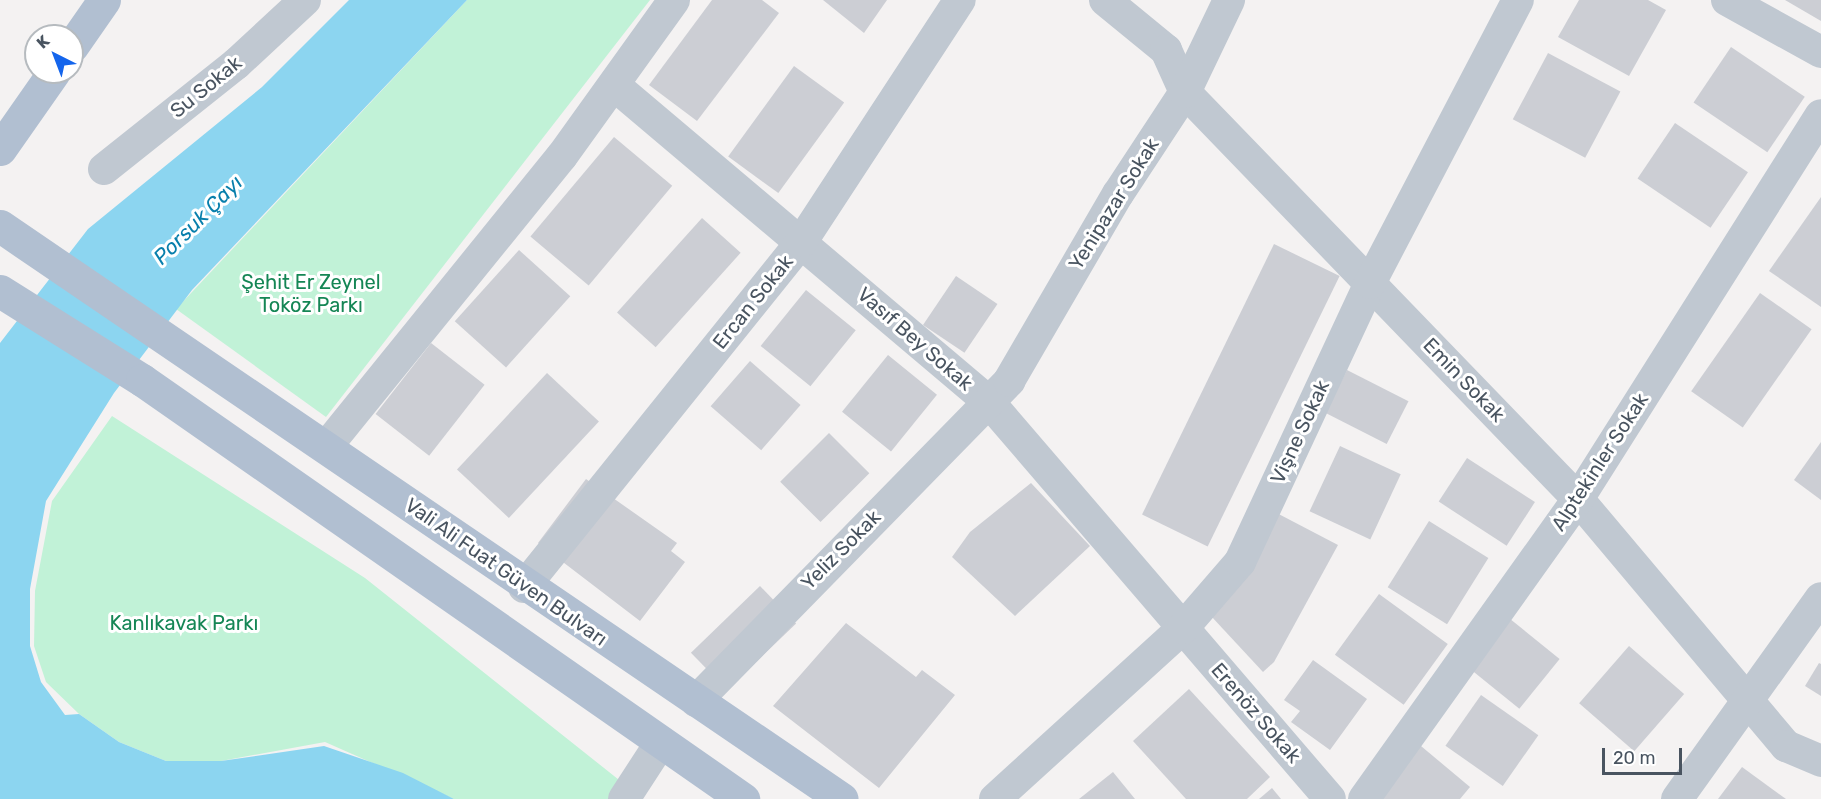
<!DOCTYPE html>
<meta charset="utf-8">
<style>
body{margin:0}
#map{position:relative;width:1821px;height:799px;overflow:hidden;background:#f4f2f2;font-family:Rubik,sans-serif}
div>[style]{position:absolute}
.green>*{inset:0;background:#c1f2d7}
.water>*{inset:0;background:#8cd5f0}
.building>*{inset:0;background:#ccced4;transform-origin:0 0}
.minor>*{height:32px;margin:-16px;padding:0 16px;transform-origin:16px;border-radius:16px;background:#c0c8d1}
.major>*{height:33px;margin:-16.5px;padding:0 16.5px;transform-origin:16.5px;border-radius:16.5px;background:#b1bfd1}
span{translate:-50% -50%;white-space:nowrap;text-align:center;line-height:1.15;-webkit-text-stroke:6px #fff;paint-order:stroke}
.street-label{font-size:20px;color:#495460}
.park-label{font-size:20px;color:#158655}
.water-label{font-size:21px;color:#087fac;font-style:italic}
.north{position:absolute;left:24px;top:24px;width:60px;height:60px;box-sizing:border-box;background:#fff;border:2px solid #b6bbbf;border-radius:50%;rotate:318deg;font-size:16px;font-weight:700;line-height:24px;text-align:center;color:#495460}
.north::after{content:'';display:block;margin:auto;width:21px;height:27px;background:#1465ec;clip-path:polygon(50% 0,100% 100%,50% 72%,0 100%)}
.scale{position:absolute;left:1602px;top:748px;width:80px;height:27px;box-sizing:border-box;border:3px solid #495460;border-top:0;padding-left:8px;font-size:18px;line-height:21px;white-space:nowrap;color:#495460;-webkit-text-stroke:4px #fff;paint-order:stroke}
</style>
<div id="map">
<div class="green">
<div style="clip-path:polygon(467px 0,650px 0,326px 417px,176px 309px)"></div>
<div style="clip-path:polygon(112px 416px,365px 578px,643px 799px,454px 799px,325px 742px,221px 761px,166px 761px,119px 742px,79px 714px,46px 682px,34px 646px,35px 591px,52px 501px)"></div>
</div>
<div class="water">
<div style="clip-path:polygon(349px 0,467px 0,192px 290px,114px 393px,46px 501px,30px 589px,30px 646px,41px 682px,65px 715px,79px 714px,119px 742px,166px 761px,221px 761px,324px 746px,403px 773px,454px 799px,0 799px,0 343px,88px 229px,262px 87px)"></div>
</div>
<div class="building">
<div style="clip-path:polygon(712px 0,762px 0,779px 13px,697px 121px,649px 85px)"></div>
<div style="clip-path:polygon(823px 0,887px 0,864px 33px)"></div>
<div style="clip-path:polygon(1579px 0,1648px 0,1666px 10px,1629px 76px,1558px 37px)"></div>
<div style="clip-path:polygon(1785px 0,1821px 0,1821px 21px)"></div>
<div style="left:1731px;top:47px;width:89px;height:67px;rotate:34deg"></div>
<div style="left:1548px;top:53px;width:82px;height:75px;rotate:28deg"></div>
<div style="left:794px;top:66px;width:62px;height:112px;rotate:36deg"></div>
<div style="left:1675px;top:123px;width:88px;height:67px;rotate:34deg"></div>
<div style="left:614px;top:137px;width:76px;height:130px;rotate:40deg"></div>
<div style="clip-path:polygon(1821px 197px,1821px 307px,1769px 271px)"></div>
<div style="left:702px;top:218px;width:52px;height:127px;rotate:42deg"></div>
<div style="left:1274px;top:244px;width:73px;height:301px;rotate:26deg"></div>
<div style="left:519px;top:250px;width:69px;height:96px;rotate:42deg"></div>
<div style="left:956px;top:276px;width:50px;height:59px;rotate:34deg"></div>
<div style="left:806px;top:290px;width:64px;height:72px;rotate:39deg"></div>
<div style="left:1760px;top:293px;width:63px;height:120px;rotate:35deg"></div>
<div style="left:431px;top:343px;width:68px;height:90px;rotate:38deg"></div>
<div style="left:888px;top:355px;width:63px;height:73px;rotate:39deg"></div>
<div style="left:750px;top:361px;width:67px;height:60px;rotate:41deg"></div>
<div style="left:1347px;top:370px;width:69px;height:48px;rotate:27deg"></div>
<div style="left:547px;top:373px;width:71px;height:132px;rotate:43deg"></div>
<div style="left:829px;top:433px;width:57px;height:69px;rotate:45deg"></div>
<div style="clip-path:polygon(1821px 442px,1821px 500px,1794px 480px)"></div>
<div style="left:1340px;top:446px;width:67px;height:72px;rotate:25deg"></div>
<div style="left:1467px;top:458px;width:81px;height:52px;rotate:33deg"></div>
<div style="clip-path:polygon(586px 479px,677px 543px,671px 551px,685px 562px,640px 621px,538px 543px)"></div>
<div style="clip-path:polygon(1031px 483px,1090px 546px,1015px 616px,952px 557px,970px 532px)"></div>
<div style="clip-path:polygon(1269px 509px,1338px 545px,1274px 662px,1263px 672px,1211px 616px)"></div>
<div style="left:1429px;top:521px;width:70px;height:78px;rotate:32deg"></div>
<div style="left:760px;top:586px;width:52px;height:96px;rotate:46deg"></div>
<div style="left:1379px;top:594px;width:85px;height:75px;rotate:36deg"></div>
<div style="left:1499px;top:610px;width:78px;height:64px;rotate:39deg"></div>
<div style="clip-path:polygon(846px 623px,916px 677px,922px 670px,955px 695px,879px 788px,773px 706px)"></div>
<div style="left:1629px;top:646px;width:73px;height:76px;rotate:41deg"></div>
<div style="clip-path:polygon(1313px 660px,1367px 699px,1330px 750px,1291px 722px,1300px 711px,1284px 700px)"></div>
<div style="clip-path:polygon(1819px 663px,1821px 664px,1821px 696px,1805px 686px)"></div>
<div style="clip-path:polygon(1189px 689px,1270px 777px,1247px 799px,1186px 799px,1133px 741px)"></div>
<div style="left:1481px;top:695px;width:70px;height:62px;rotate:35deg"></div>
<div style="clip-path:polygon(1415px 741px,1470px 787px,1460px 799px,1366px 799px)"></div>
<div style="clip-path:polygon(1742px 767px,1786px 799px,1718px 799px)"></div>
<div style="clip-path:polygon(1113px 772px,1135px 799px,1079px 799px)"></div>
<div style="clip-path:polygon(1272px 788px,1281px 799px,1259px 799px)"></div>
</div>
<div class="minor">
<div style="left:1105px;top:0;width:79px;rotate:39.3deg"></div>
<div style="left:1166px;top:50px;width:46px;rotate:65.7deg"></div>
<div style="left:1185px;top:92px;width:566px;rotate:46deg"></div>
<div style="left:1578px;top:499px;width:323px;rotate:49.9deg"></div>
<div style="left:1786px;top:746px;width:38px;rotate:23deg"></div>
<div style="left:1727px;top:0;width:107px;rotate:29deg"></div>
<div style="left:614px;top:85px;width:491px;rotate:40.2deg"></div>
<div style="left:989px;top:402px;width:523px;rotate:49.34deg"></div>
<div style="left:104px;top:169px;width:169px;rotate:-38.5deg"></div>
<div style="left:236px;top:64px;width:94px;rotate:-42.8deg"></div>
<div style="left:327px;top:446px;width:373px;rotate:-51deg"></div>
<div style="left:562px;top:156px;width:192px;rotate:-54.3deg"></div>
<div style="left:524px;top:587px;width:444px;rotate:-51.2deg"></div>
<div style="left:802px;top:241px;width:288px;rotate:-56.8deg"></div>
<div style="left:696px;top:701px;width:448px;rotate:-45.6deg"></div>
<div style="left:1009px;top:381px;width:216px;rotate:-59.8deg"></div>
<div style="left:1118px;top:194px;width:122px;rotate:-56.7deg"></div>
<div style="left:1185px;top:92px;width:102px;rotate:-64.4deg"></div>
<div style="left:624px;top:799px;width:68px;rotate:-57deg"></div>
<div style="left:995px;top:799px;width:254px;rotate:-42.3deg"></div>
<div style="left:1183px;top:628px;width:87px;rotate:-49.2deg"></div>
<div style="left:1240px;top:562px;width:308px;rotate:-65deg"></div>
<div style="left:1370px;top:283px;width:319px;rotate:-62.4deg"></div>
<div style="left:1364px;top:799px;width:369px;rotate:-54.5deg"></div>
<div style="left:1578px;top:499px;width:454px;rotate:-57.7deg"></div>
<div style="left:1677px;top:799px;width:247px;rotate:-54.4deg"></div>
</div>
<div class="major">
<div style="left:72px;top:46px;width:56px;rotate:-55.2deg"></div>
<div style="left:0;top:149px;width:94px;rotate:-55deg"></div>
<div style="left:0;top:226px;width:1018px;rotate:34.24deg"></div>
<div style="left:0;top:291px;width:168px;rotate:32.1deg"></div>
<div style="left:142px;top:380px;width:733px;rotate:34.88deg"></div>
</div>
<div class="street-label">
<span style="left:206px;top:87px;rotate:-39deg">Su Sokak</span>
<span style="left:1114px;top:204px;rotate:-58deg">Yenipazar Sokak</span>
<span style="left:753px;top:302px;rotate:-51deg">Ercan Sokak</span>
<span style="left:915px;top:339px;rotate:41deg">Vasıf Bey Sokak</span>
<span style="left:1464px;top:380px;rotate:46deg">Emin Sokak</span>
<span style="left:1300px;top:432px;rotate:-65deg">Vişne Sokak</span>
<span style="left:1600px;top:462px;rotate:-57deg">Alptekinler Sokak</span>
<span style="left:841px;top:550px;rotate:-45deg">Yeliz Sokak</span>
<span style="left:506px;top:572px;rotate:35deg">Vali Ali Fuat Güven Bulvarı</span>
<span style="left:1256px;top:713px;rotate:49deg">Erenöz Sokak</span>
</div>
<div class="park-label">
<span style="left:311px;top:294px">Şehit Er Zeynel<br>Toköz Parkı</span>
<span style="left:184px;top:623px">Kanlıkavak Parkı</span>
</div>
<div class="water-label">
<span style="left:198px;top:220px;rotate:-45deg">Porsuk Çayı</span>
</div>
<div class="north">K</div>
<div class="scale">20 m</div>
</div>
